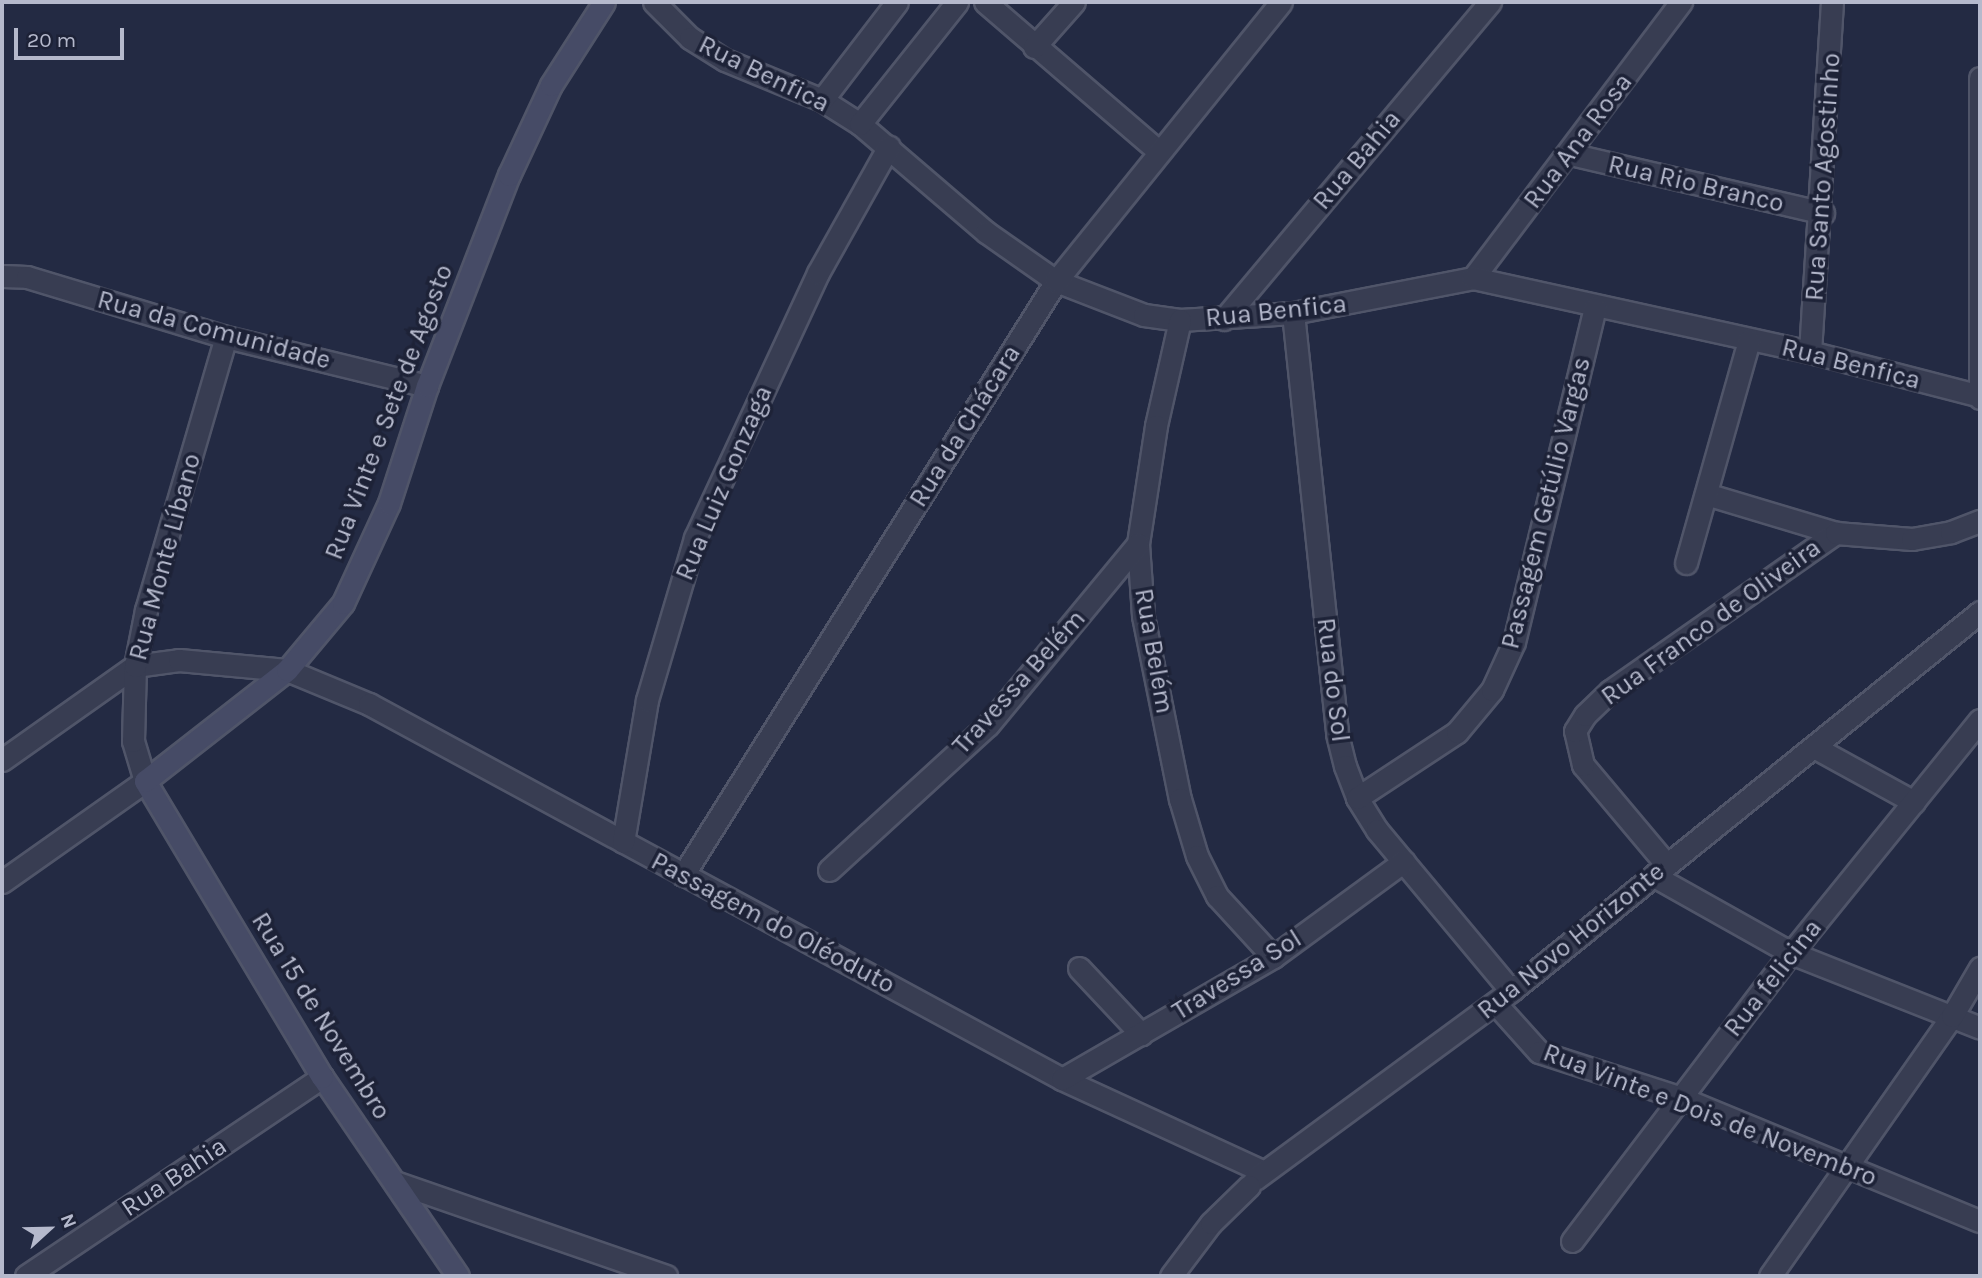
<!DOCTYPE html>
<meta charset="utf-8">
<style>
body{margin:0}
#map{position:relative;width:1982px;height:1278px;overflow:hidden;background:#232a43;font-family:Karla,sans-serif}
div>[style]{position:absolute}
.roads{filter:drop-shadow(2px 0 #505569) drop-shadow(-2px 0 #505569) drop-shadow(0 2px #505569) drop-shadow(0 -2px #505569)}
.lane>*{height:21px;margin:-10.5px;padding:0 10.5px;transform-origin:10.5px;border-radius:10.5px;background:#383d52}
.street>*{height:21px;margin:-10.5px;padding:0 10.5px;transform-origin:10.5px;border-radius:10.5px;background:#383d52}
.secondary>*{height:21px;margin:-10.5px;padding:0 10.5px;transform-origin:10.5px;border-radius:10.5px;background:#464b66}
span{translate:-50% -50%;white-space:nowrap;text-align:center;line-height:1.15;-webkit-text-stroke:7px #1d2237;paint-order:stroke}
.street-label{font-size:26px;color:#b5b9cc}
.frame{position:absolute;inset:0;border:4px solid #b5b9cc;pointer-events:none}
.north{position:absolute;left:14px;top:1194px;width:70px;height:70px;-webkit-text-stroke:5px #1d2237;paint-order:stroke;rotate:68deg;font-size:19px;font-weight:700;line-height:28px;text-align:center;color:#b5b9cc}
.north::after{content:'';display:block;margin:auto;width:24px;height:32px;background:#b5b9cc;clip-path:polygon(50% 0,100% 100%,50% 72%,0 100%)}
.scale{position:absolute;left:14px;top:28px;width:110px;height:32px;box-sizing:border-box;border:4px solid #b5b9cc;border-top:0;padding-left:9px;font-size:21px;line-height:24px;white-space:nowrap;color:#b5b9cc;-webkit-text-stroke:5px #1d2237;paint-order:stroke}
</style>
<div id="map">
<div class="roads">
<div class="lane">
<div style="left:985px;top:2px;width:227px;rotate:40.7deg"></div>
<div style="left:1034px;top:47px;width:60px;rotate:-48.4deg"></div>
<div style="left:1570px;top:154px;width:260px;rotate:13.1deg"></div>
<div style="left:1473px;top:278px;width:346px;rotate:-53deg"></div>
<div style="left:1056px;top:281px;width:94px;rotate:21.1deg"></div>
<div style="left:1144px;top:315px;width:36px;rotate:8deg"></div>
<div style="left:1180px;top:320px;width:113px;rotate:-3.5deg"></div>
<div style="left:1293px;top:313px;width:183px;rotate:-11deg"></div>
<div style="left:1473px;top:278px;width:345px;rotate:12.4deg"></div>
<div style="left:1810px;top:352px;width:176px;rotate:14.5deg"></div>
<div style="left:1293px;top:313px;width:423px;rotate:84deg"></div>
<div style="left:1337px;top:734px;width:33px;rotate:76deg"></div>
<div style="left:1345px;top:766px;width:34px;rotate:69deg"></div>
<div style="left:1357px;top:798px;width:38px;rotate:58deg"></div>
<div style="left:1377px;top:830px;width:209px;rotate:50.2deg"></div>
<div style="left:1224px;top:319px;width:414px;rotate:-50deg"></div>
<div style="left:1180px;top:320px;width:109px;rotate:102.8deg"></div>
<div style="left:1156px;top:426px;width:119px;rotate:98.7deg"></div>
<div style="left:1138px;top:544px;width:72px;rotate:86deg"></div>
<div style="left:1143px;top:616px;width:187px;rotate:78.6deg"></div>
<div style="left:1180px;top:799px;width:59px;rotate:73.4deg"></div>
<div style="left:1197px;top:856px;width:45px;rotate:63.4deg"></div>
<div style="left:1217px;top:896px;width:83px;rotate:47.4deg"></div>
<div style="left:1810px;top:352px;width:351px;rotate:-86.4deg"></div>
<div style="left:1706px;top:494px;width:136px;rotate:16.7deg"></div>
<div style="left:1686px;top:563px;width:231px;rotate:-74.2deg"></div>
<div style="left:287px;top:670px;width:89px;rotate:22.5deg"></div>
<div style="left:369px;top:704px;width:788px;rotate:28.42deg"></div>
<div style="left:1062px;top:1079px;width:220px;rotate:24.7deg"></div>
<div style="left:1814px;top:747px;width:114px;rotate:28.8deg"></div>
<div style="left:1357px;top:798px;width:120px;rotate:-33.4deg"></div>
<div style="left:1457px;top:732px;width:55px;rotate:-50.2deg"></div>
<div style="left:1492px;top:690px;width:53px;rotate:-65.4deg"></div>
<div style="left:1514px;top:642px;width:344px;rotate:-76.4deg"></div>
<div style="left:1667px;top:865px;width:131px;rotate:-130deg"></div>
<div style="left:1583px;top:765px;width:35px;rotate:-103deg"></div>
<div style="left:1575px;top:731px;width:19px;rotate:-58deg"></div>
<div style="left:1585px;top:715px;width:35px;rotate:-44deg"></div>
<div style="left:1610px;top:691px;width:276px;rotate:-35deg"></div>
<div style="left:1836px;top:533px;width:76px;rotate:4.5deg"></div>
<div style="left:1912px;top:539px;width:40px;rotate:-10deg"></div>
<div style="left:1951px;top:532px;width:31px;rotate:-21deg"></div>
<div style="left:829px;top:870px;width:215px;rotate:-42.4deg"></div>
<div style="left:988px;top:725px;width:235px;rotate:-50.4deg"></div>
<div style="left:1654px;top:876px;width:157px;rotate:29.3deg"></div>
<div style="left:1791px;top:953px;width:203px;rotate:21.6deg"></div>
<div style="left:1079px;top:968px;width:91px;rotate:46.8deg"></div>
<div style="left:1495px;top:1003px;width:66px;rotate:48.1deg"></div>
<div style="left:1539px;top:1052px;width:149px;rotate:17.9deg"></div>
<div style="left:1681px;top:1098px;width:323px;rotate:22.4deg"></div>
<div style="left:1062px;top:1079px;width:244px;rotate:-30deg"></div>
<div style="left:1273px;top:957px;width:162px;rotate:-36.2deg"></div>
<div style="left:1255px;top:1179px;width:318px;rotate:-36.3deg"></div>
<div style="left:1511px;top:991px;width:603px;rotate:-38.94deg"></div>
<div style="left:1572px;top:1241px;width:362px;rotate:-52.8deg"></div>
<div style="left:1791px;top:953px;width:300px;rotate:-51deg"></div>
<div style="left:1770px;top:1276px;width:317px;rotate:-55deg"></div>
<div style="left:1952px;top:1016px;width:56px;rotate:-59.7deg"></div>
</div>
<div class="street">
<div style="left:654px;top:2px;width:51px;rotate:45deg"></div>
<div style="left:690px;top:38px;width:41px;rotate:32.2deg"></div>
<div style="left:725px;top:60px;width:105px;rotate:22.4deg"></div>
<div style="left:822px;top:100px;width:45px;rotate:32.3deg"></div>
<div style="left:860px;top:124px;width:166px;rotate:40.6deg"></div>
<div style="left:986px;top:232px;width:85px;rotate:35deg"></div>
<div style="left:1980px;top:78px;width:320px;rotate:90deg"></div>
<div style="left:822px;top:100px;width:123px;rotate:-52.6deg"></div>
<div style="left:860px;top:124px;width:156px;rotate:-51.5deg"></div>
<div style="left:2px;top:276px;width:25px;rotate:2deg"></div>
<div style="left:27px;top:277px;width:208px;rotate:16.8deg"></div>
<div style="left:226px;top:337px;width:207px;rotate:13.7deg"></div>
<div style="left:2px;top:760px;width:163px;rotate:-35.3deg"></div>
<div style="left:135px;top:666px;width:44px;rotate:-7.8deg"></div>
<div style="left:179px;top:660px;width:108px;rotate:5.3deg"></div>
<div style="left:623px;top:842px;width:144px;rotate:-80.4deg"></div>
<div style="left:647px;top:700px;width:169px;rotate:-73.5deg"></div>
<div style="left:695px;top:538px;width:292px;rotate:-65.1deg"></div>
<div style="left:818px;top:273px;width:145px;rotate:-60.8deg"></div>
<div style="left:683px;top:875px;width:701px;rotate:-57.87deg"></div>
<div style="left:1056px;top:281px;width:358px;rotate:-51.1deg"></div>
<div style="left:2px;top:882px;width:175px;rotate:-35.2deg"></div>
<div style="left:145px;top:781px;width:42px;rotate:-106.7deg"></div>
<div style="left:133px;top:741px;width:75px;rotate:-88.5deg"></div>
<div style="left:135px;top:666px;width:57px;rotate:-78.9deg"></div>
<div style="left:146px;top:610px;width:284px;rotate:-73.7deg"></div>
<div style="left:395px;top:1182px;width:287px;rotate:19.1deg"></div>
<div style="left:26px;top:1276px;width:357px;rotate:-33.9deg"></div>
<div style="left:1171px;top:1276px;width:66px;rotate:-53deg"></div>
<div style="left:1211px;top:1223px;width:53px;rotate:-44.2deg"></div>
</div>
<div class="secondary">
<div style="left:458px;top:1276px;width:241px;rotate:-124.3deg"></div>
<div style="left:322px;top:1077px;width:345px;rotate:-120.9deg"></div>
<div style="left:145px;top:781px;width:180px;rotate:-38deg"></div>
<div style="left:287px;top:670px;width:87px;rotate:-50.1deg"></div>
<div style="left:343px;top:603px;width:110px;rotate:-65.3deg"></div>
<div style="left:389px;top:503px;width:123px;rotate:-72deg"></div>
<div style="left:427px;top:386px;width:226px;rotate:-68.8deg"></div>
<div style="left:509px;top:175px;width:99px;rotate:-65deg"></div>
<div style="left:551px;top:85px;width:98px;rotate:-57.4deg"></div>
</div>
</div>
<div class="street-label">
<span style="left:764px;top:74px;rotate:26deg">Rua Benfica</span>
<span style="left:1578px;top:141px;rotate:-53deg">Rua Ana Rosa</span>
<span style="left:1357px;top:160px;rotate:-50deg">Rua Bahia</span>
<span style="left:1823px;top:177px;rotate:-86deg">Rua Santo Agostinho</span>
<span style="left:1696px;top:184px;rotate:13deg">Rua Rio Branco</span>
<span style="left:1276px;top:311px;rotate:-6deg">Rua Benfica</span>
<span style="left:214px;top:330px;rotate:15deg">Rua da Comunidade</span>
<span style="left:1851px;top:364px;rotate:14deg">Rua Benfica</span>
<span style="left:389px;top:412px;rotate:-69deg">Rua Vinte e Sete de Agosto</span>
<span style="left:965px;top:426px;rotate:-58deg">Rua da Chácara</span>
<span style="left:724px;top:483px;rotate:-67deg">Rua Luiz Gonzaga</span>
<span style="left:1546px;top:503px;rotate:-76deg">Passagem Getúlio Vargas</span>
<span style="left:165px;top:557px;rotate:-75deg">Rua Monte Líbano</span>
<span style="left:1711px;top:622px;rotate:-36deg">Rua Franco de Oliveira</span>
<span style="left:1154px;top:651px;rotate:80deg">Rua Belém</span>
<span style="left:1333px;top:680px;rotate:83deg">Rua do Sol</span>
<span style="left:1019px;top:682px;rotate:-48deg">Travessa Belém</span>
<span style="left:773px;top:923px;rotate:28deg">Passagem do Oléoduto</span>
<span style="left:1571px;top:941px;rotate:-39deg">Rua Novo Horizonte</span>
<span style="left:1237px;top:975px;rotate:-32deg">Travessa Sol</span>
<span style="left:1773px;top:978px;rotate:-52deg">Rua felicina</span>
<span style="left:321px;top:1016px;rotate:58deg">Rua 15 de Novembro</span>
<span style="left:1710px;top:1115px;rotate:21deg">Rua Vinte e Dois de Novembro</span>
<span style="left:174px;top:1177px;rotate:-34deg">Rua Bahia</span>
</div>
<div class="frame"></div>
<div class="north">N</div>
<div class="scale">20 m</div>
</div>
